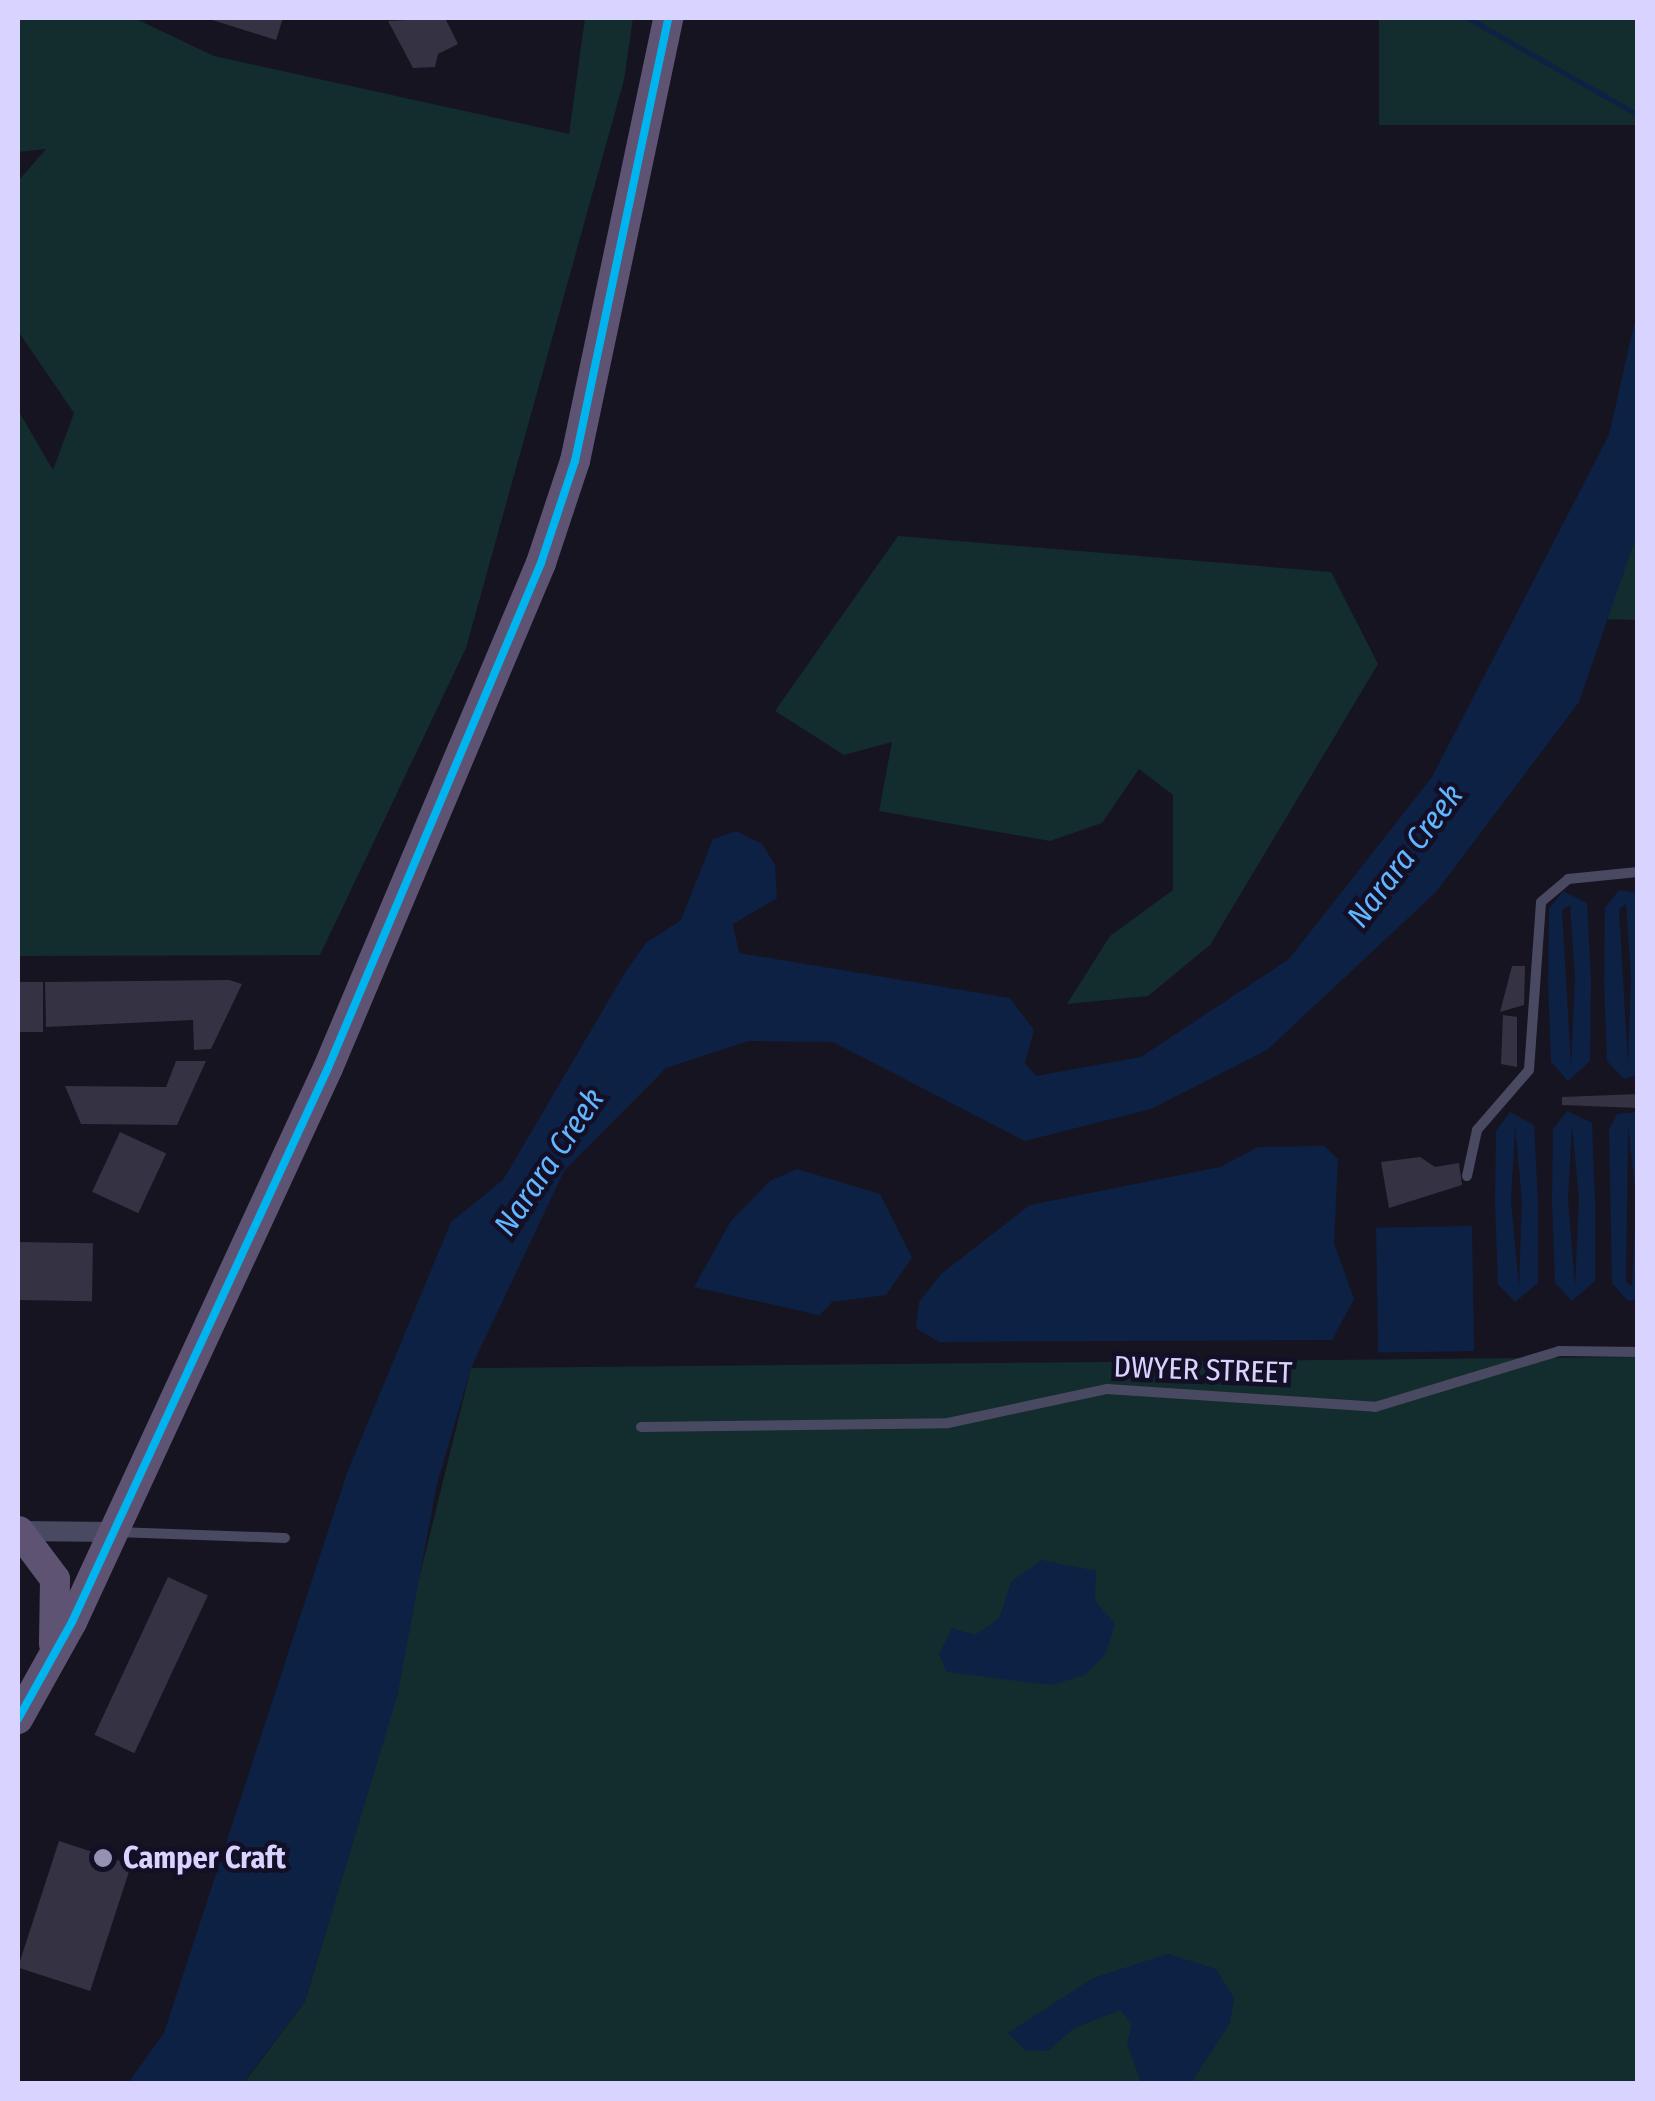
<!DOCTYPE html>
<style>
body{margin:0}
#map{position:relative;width:1655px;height:2101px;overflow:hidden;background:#161421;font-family:"Fira Sans Condensed",sans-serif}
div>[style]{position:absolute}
.green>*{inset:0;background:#132c2d;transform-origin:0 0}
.water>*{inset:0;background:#0d2144;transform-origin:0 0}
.stream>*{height:5px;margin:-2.5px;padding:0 2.5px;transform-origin:2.5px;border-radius:2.5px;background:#0d2144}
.building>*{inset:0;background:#343243;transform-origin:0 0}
.service>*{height:10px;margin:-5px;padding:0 5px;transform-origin:5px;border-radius:5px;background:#4a4962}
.minor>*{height:20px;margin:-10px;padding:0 10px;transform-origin:10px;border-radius:10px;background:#4a4962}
.primary>*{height:30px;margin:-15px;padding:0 15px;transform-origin:15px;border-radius:15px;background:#5e5373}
.bus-1>*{height:8px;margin:-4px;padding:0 4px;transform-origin:4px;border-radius:4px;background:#00b5ef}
.dots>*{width:28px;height:28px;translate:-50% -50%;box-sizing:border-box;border:5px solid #130f26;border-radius:50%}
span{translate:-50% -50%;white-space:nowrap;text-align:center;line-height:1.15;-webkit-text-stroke:9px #130f26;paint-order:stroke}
.street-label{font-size:30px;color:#d9d4ff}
.poi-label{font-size:30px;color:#d9d4ff;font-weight:700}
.left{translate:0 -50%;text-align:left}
.water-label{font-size:32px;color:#62b6ff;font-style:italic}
.frame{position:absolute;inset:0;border:20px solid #d9d4ff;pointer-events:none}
</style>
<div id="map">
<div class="green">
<i style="clip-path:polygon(18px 18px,134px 18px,214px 56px,569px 134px,585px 18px,633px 18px,624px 80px,466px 648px,320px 955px,18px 956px,18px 410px,53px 470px,74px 413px,18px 331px,18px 181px,46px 149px,18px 152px)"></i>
<i style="left:1379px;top:18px;width:258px;height:107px"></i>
<i style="clip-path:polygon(1637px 534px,1637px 620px,1602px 619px,1632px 545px)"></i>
<i style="clip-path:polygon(898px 536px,1331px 572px,1378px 664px,1210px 945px,1148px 996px,1067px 1004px,1110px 936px,1173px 890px,1173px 795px,1139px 769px,1102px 823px,1050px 841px,879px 811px,892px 742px,844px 755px,775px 711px)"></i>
<i style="clip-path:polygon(1637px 1357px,1637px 2083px,243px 2084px,305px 2001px,360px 1817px,471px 1368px)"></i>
</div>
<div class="water">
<i style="clip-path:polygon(1637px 312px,1637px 534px,1579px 702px,1436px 892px,1267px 1050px,1151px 1109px,1025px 1141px,833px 1042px,748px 1041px,666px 1068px,564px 1171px,471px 1368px,437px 1484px,397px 1697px,305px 2001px,243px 2083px,128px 2083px,164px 2033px,347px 1473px,451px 1222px,503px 1180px,626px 971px,646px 943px,681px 920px,713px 839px,736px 831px,762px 844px,775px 865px,777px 898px,733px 924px,739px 953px,1010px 998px,1034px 1030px,1025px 1063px,1036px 1076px,1141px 1057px,1289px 959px,1432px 777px,1609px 435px)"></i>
<i style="clip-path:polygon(evenodd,1619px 890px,1638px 893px,1637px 1075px,1624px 1079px,1607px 1061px,1604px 980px,1605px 908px,1619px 890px,1626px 904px,1631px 977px,1628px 1064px,1619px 909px,1626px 904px)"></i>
<i style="clip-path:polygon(evenodd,1563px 891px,1587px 903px,1591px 981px,1590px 1061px,1568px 1081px,1551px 1062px,1548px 981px,1549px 909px,1563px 891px,1570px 905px,1575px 978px,1571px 1066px,1562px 910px,1570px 905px)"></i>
<i style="clip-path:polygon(evenodd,1567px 1111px,1592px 1123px,1595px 1202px,1595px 1281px,1572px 1301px,1555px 1283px,1552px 1201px,1553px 1129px,1567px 1111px,1572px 1125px,1579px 1199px,1575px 1286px,1568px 1199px,1572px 1125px)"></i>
<i style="clip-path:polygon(evenodd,1510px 1112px,1534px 1125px,1538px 1203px,1538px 1283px,1515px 1302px,1498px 1284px,1495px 1203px,1496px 1131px,1510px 1112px,1515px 1127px,1522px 1200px,1519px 1288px,1511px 1201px,1515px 1127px)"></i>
<i style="clip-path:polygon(evenodd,1637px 1112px,1638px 1299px,1628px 1301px,1612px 1283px,1609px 1129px,1617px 1114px,1637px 1112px,1628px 1125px,1636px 1199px,1632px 1286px,1626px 1282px,1628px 1125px)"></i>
<i style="clip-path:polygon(1324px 1146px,1338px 1159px,1334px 1243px,1354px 1299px,1332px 1340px,939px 1342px,916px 1328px,919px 1302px,941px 1274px,1030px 1205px,1220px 1167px,1258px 1147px)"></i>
<i style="clip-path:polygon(797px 1169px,880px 1194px,912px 1258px,886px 1295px,832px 1302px,819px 1315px,694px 1287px,731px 1221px,770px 1181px)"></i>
<i style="left:1472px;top:1226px;width:125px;height:96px;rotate:89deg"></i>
<i style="clip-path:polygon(1041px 1560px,1096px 1571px,1095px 1601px,1115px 1624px,1106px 1653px,1085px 1675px,1051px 1685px,947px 1672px,939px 1654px,952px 1628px,975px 1635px,999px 1619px,1011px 1582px)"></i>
<i style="clip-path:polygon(1168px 1954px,1216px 1969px,1234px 1998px,1230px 2023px,1191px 2083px,1141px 2083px,1127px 2043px,1132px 2024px,1120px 2010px,1074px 2028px,1048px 2051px,1025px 2050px,1008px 2033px,1093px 1978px)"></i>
</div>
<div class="stream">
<i style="left:1468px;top:18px;width:196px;rotate:29.7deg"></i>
</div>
<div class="building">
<i style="clip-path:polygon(206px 18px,283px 18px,276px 40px)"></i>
<i style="clip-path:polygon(445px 18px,458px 44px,438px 54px,435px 67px,413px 68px,388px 21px)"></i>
<i style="clip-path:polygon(1512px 966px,1525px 966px,1524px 1005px,1500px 1012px)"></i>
<i style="clip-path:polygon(229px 980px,242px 984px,211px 1049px,194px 1050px,193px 1020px,46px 1027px,45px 982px)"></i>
<i style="left:18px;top:982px;width:25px;height:50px"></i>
<i style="clip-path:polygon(1503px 1015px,1517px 1017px,1517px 1067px,1501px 1064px)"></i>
<i style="clip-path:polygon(176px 1061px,206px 1061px,177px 1125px,81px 1124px,65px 1086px,166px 1087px)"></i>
<i style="clip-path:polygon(1638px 1094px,1638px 1108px,1562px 1105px,1562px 1097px)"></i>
<i style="left:120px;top:1132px;width:51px;height:66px;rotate:25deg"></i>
<i style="clip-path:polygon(1420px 1157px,1435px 1167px,1459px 1163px,1462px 1185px,1389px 1208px,1381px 1162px)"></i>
<i style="left:18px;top:1242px;width:75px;height:58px;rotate:1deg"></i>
<i style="left:168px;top:1577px;width:44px;height:174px;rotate:25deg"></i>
<i style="left:59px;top:1841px;width:76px;height:133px;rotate:18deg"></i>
</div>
<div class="service">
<i style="left:1467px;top:1176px;width:47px;rotate:-77.7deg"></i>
<i style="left:1477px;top:1130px;width:79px;rotate:-49.1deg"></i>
<i style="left:1529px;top:1070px;width:168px;rotate:-85.9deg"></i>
<i style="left:1541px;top:902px;width:35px;rotate:-40deg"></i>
<i style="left:1568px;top:879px;width:70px;rotate:-5.7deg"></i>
<i style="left:641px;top:1427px;width:307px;rotate:-0.7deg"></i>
<i style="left:948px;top:1423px;width:163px;rotate:-12.1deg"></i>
<i style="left:1107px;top:1389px;width:269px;rotate:3.8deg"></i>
<i style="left:1375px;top:1407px;width:192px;rotate:-16.9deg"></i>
<i style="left:1559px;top:1351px;width:79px;rotate:0.7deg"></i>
<i style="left:116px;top:1532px;width:169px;rotate:2deg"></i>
</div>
<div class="minor">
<i style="left:18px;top:1531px;width:97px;rotate:0.6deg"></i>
</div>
<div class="primary">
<i style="left:19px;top:1531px;width:60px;rotate:53.1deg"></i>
<i style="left:55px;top:1579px;width:65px;rotate:90.9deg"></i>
<i style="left:18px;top:1719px;width:111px;rotate:-60.9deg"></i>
<i style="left:72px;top:1622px;width:610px;rotate:-65.2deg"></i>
<i style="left:328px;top:1068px;width:548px;rotate:-67.13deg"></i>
<i style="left:541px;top:563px;width:108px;rotate:-71.6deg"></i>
<i style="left:575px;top:461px;width:453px;rotate:-78.1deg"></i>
</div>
<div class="bus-1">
<i style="left:18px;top:1719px;width:111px;rotate:-60.9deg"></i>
<i style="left:72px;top:1622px;width:610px;rotate:-65.2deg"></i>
<i style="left:328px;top:1068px;width:548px;rotate:-67.13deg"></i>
<i style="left:541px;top:563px;width:108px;rotate:-71.6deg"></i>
<i style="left:575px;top:461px;width:453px;rotate:-78.1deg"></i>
</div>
<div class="dots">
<i style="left:103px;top:1858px;background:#9591b1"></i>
</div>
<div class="street-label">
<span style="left:1203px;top:1370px;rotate:2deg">DWYER STREET</span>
</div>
<div class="poi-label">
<span class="left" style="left:123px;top:1858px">Camper Craft</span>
</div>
<div class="water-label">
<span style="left:1405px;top:856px;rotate:-53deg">Narara Creek</span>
<span style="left:549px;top:1162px;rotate:-56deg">Narara Creek</span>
</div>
<div class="frame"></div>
</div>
